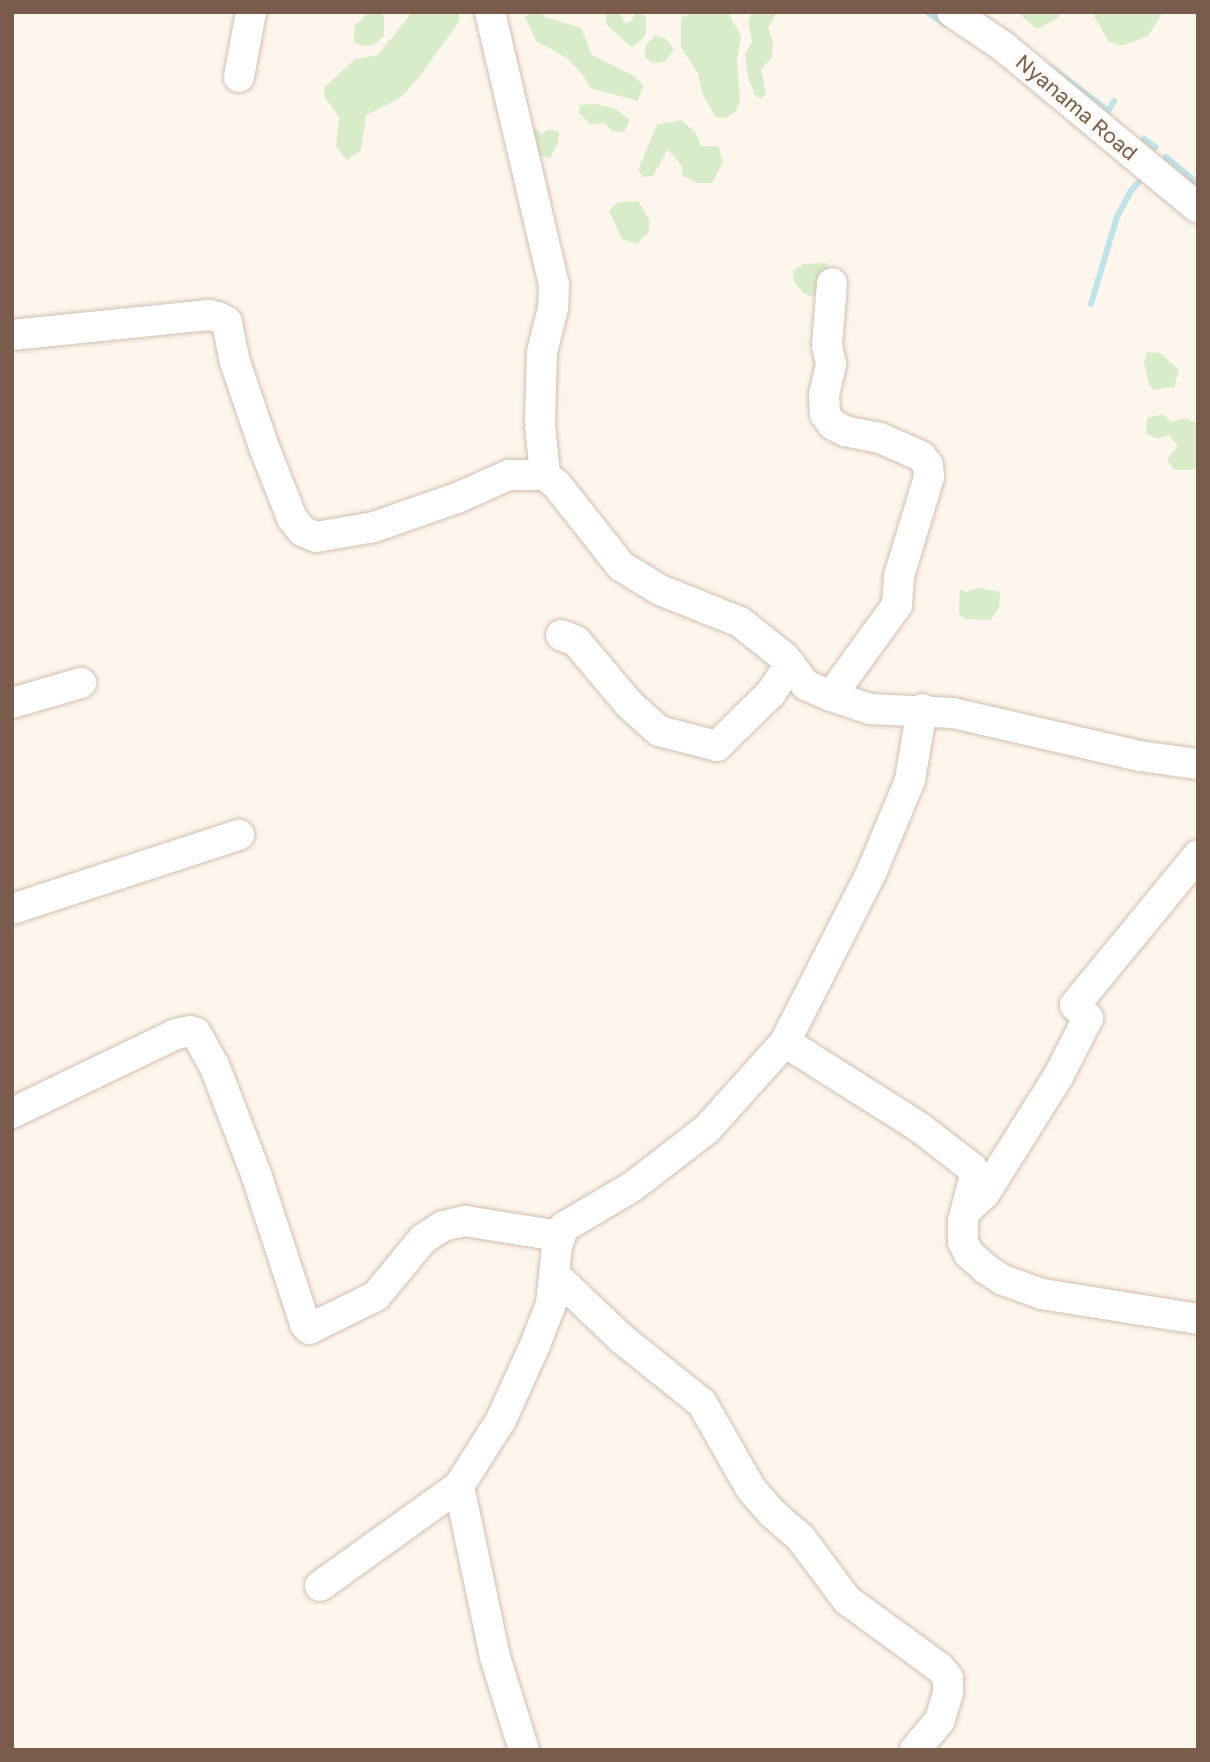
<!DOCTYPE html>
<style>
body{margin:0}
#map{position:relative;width:1210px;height:1762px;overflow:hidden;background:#fdf6ec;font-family:"Golos Text",sans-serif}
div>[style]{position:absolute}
.green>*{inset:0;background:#d8ecc9}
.stream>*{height:6px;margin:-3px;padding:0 3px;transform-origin:3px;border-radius:3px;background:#bfe3e8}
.roads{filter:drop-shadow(0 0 2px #d1beb0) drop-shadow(0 0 2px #d1beb0)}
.minor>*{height:30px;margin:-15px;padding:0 15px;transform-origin:15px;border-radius:15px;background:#fff}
span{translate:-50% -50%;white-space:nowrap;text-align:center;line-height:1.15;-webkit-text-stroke:6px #fffaf3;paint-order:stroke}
.street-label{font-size:21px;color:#7a5c4d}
.frame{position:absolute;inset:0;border:14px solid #7a5c4d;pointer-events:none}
</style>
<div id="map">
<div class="green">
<i style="clip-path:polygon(369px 12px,380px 12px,384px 17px,384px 36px,374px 45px,363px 46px,354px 42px,354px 27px)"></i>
<i style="clip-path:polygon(412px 12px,458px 12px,460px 20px,420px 76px,399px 99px,366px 115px,361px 150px,347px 160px,336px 147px,339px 117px,324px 96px,325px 87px,355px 59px,378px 55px)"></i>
<i style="clip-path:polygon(530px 12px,539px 12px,545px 17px,581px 28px,592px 55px,634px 76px,643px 85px,638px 101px,590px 88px,583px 75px,567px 58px,536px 41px,525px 17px)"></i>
<i style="clip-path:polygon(606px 12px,620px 12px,624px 23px,630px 22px,636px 13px,646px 16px,646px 35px,632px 48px,606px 24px)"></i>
<i style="clip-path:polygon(694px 12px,728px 12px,741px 36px,737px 61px,740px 100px,736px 111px,725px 118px,716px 117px,703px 95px,698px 74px,681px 47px,681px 18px)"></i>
<i style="clip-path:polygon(752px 12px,777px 12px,768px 28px,773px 41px,772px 57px,761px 70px,766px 93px,761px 99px,755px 95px,748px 77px,745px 54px,752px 42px,748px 21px)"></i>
<i style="clip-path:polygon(1022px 12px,1062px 12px,1057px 19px,1037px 29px,1020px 15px)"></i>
<i style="clip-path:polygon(1092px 12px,1163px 12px,1148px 36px,1121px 46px,1108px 41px)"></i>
<i style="clip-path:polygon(655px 36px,665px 38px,674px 49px,665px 62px,652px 63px,644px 56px,646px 45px)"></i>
<i style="clip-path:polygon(595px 104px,614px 108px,630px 120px,624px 132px,612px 131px,604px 123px,590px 124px,579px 113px,580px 105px)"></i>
<i style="clip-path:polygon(681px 120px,696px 133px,701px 146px,718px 146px,723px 162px,712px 183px,696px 183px,682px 175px,682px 166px,668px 149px,653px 176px,643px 177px,638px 170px,657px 125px)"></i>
<i style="clip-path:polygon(535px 128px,541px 134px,549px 129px,559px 132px,558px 143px,550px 158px,538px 155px,531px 133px)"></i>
<i style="clip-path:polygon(638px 201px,650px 221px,648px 233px,637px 244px,622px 239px,609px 211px,618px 202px)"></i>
<i style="clip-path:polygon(827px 263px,830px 276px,824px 293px,810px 296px,803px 293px,794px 282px,793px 271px,804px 264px)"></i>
<i style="clip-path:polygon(1147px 352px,1160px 353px,1179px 370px,1174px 387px,1153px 390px,1149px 384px,1144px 362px)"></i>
<i style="clip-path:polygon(1162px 414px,1172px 422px,1185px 418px,1197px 423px,1198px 467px,1191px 470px,1174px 470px,1167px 459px,1178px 446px,1169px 435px,1157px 439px,1146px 433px,1147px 418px)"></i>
<i style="clip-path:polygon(978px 588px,1000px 592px,999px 608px,991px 620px,965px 619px,959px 614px,960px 589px,967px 592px)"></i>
</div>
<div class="stream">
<i style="left:927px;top:12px;width:23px;rotate:34deg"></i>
<i style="left:1052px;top:68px;width:71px;rotate:37.5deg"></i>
<i style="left:1108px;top:111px;width:12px;rotate:-59deg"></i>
<i style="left:1144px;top:139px;width:14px;rotate:36deg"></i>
<i style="left:1166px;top:157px;width:42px;rotate:40.2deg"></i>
<i style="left:1091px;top:304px;width:91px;rotate:-73.4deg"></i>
<i style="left:1117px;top:217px;width:30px;rotate:-62deg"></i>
<i style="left:1131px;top:191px;width:20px;rotate:-49deg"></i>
</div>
<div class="roads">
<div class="minor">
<i style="left:490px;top:12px;width:280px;rotate:76.8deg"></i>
<i style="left:554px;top:285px;width:23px;rotate:92deg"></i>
<i style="left:553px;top:308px;width:45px;rotate:104deg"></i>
<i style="left:542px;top:352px;width:73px;rotate:91.6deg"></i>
<i style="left:540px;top:425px;width:50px;rotate:84.3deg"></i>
<i style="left:952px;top:12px;width:63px;rotate:33.9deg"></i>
<i style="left:1004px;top:47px;width:252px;rotate:39.7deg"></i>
<i style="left:239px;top:77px;width:66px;rotate:-79.5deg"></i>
<i style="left:12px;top:335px;width:198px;rotate:-5.8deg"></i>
<i style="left:209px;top:315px;width:9px;rotate:13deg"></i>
<i style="left:218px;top:317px;width:10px;rotate:29deg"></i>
<i style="left:227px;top:322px;width:38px;rotate:79deg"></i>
<i style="left:234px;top:359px;width:93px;rotate:71.2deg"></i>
<i style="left:264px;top:447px;width:76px;rotate:68.5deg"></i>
<i style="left:292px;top:518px;width:16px;rotate:52deg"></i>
<i style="left:302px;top:531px;width:15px;rotate:23deg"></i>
<i style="left:316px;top:537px;width:59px;rotate:-9.8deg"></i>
<i style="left:374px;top:527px;width:88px;rotate:-19.3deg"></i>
<i style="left:457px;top:498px;width:57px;rotate:-23.9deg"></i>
<i style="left:509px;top:475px;width:36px"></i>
<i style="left:545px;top:475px;width:16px;rotate:40deg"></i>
<i style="left:557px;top:485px;width:103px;rotate:51.7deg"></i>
<i style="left:621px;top:566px;width:46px;rotate:31.6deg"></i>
<i style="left:660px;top:590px;width:86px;rotate:21.8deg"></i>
<i style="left:740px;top:622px;width:56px;rotate:38.5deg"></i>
<i style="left:784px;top:657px;width:36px;rotate:52deg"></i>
<i style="left:806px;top:685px;width:27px;rotate:24deg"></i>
<i style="left:831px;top:696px;width:41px;rotate:18.4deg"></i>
<i style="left:870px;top:709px;width:83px;rotate:2.8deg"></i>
<i style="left:953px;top:713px;width:191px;rotate:13deg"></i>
<i style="left:1139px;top:756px;width:60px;rotate:7.7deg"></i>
<i style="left:561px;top:635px;width:16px;rotate:22deg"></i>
<i style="left:576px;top:641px;width:82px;rotate:49.9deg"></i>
<i style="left:629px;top:704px;width:40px;rotate:42deg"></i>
<i style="left:659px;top:731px;width:60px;rotate:14.5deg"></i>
<i style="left:717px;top:746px;width:76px;rotate:-44.5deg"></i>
<i style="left:771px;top:693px;width:35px;rotate:-57deg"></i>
<i style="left:831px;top:696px;width:112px;rotate:-54deg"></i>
<i style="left:897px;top:605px;width:29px;rotate:-86deg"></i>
<i style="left:899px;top:576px;width:103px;rotate:-73.1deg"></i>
<i style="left:929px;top:477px;width:12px;rotate:-95deg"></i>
<i style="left:928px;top:465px;width:11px;rotate:-128deg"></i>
<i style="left:921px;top:456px;width:45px;rotate:-156.3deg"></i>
<i style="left:880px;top:438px;width:36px;rotate:-169deg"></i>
<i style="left:845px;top:431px;width:15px;rotate:-152deg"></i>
<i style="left:832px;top:424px;width:12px;rotate:-125deg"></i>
<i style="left:825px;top:414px;width:19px;rotate:-93deg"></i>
<i style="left:824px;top:395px;width:32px;rotate:-77deg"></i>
<i style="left:831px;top:364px;width:19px;rotate:-102deg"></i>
<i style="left:827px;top:345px;width:62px;rotate:-85.4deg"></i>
<i style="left:12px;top:703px;width:72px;rotate:-16.2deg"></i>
<i style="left:12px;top:909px;width:239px;rotate:-18.1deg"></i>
<i style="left:785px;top:1042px;width:192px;rotate:-63deg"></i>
<i style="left:872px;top:871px;width:99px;rotate:-67.3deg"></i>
<i style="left:910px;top:780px;width:72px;rotate:-80.4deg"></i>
<i style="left:12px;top:1113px;width:182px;rotate:-25.7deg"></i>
<i style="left:176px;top:1034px;width:14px;rotate:-12deg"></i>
<i style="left:190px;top:1031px;width:6px;rotate:18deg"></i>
<i style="left:196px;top:1033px;width:37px;rotate:61deg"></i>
<i style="left:214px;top:1065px;width:117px;rotate:68.9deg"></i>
<i style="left:256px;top:1174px;width:158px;rotate:71.9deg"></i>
<i style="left:305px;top:1324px;width:6px;rotate:51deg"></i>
<i style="left:309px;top:1329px;width:75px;rotate:-26.2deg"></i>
<i style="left:376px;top:1296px;width:74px;rotate:-50.5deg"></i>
<i style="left:423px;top:1239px;width:24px;rotate:-33deg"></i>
<i style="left:443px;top:1226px;width:23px;rotate:-13deg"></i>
<i style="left:465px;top:1221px;width:95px;rotate:9.1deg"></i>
<i style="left:970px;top:1207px;width:21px;rotate:-43deg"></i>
<i style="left:985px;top:1193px;width:139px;rotate:-57.9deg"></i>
<i style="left:1059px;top:1075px;width:64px;rotate:-63deg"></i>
<i style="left:1088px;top:1018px;width:18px;rotate:-135deg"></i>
<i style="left:1075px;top:1005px;width:194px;rotate:-50.6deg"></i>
<i style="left:555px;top:1275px;width:93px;rotate:43.7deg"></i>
<i style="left:622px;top:1339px;width:102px;rotate:38.7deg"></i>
<i style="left:702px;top:1403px;width:99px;rotate:60.3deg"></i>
<i style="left:751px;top:1489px;width:32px;rotate:49deg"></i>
<i style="left:772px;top:1513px;width:37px;rotate:41deg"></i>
<i style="left:800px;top:1537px;width:79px;rotate:53.3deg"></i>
<i style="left:847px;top:1600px;width:115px;rotate:36.2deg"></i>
<i style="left:940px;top:1668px;width:13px;rotate:51deg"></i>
<i style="left:948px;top:1678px;width:15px;rotate:90deg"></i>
<i style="left:948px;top:1693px;width:28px;rotate:107deg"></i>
<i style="left:940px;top:1720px;width:39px;rotate:130deg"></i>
<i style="left:459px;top:1486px;width:78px;rotate:-57.5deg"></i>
<i style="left:501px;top:1420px;width:82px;rotate:-65.6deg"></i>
<i style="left:535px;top:1345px;width:44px;rotate:-68.7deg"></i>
<i style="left:551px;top:1304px;width:58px;rotate:-84.1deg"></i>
<i style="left:557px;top:1246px;width:20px;rotate:-70deg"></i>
<i style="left:564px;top:1227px;width:79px;rotate:-30.5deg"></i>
<i style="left:632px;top:1187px;width:95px;rotate:-37.7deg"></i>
<i style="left:707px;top:1129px;width:117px;rotate:-48.1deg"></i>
<i style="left:785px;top:1042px;width:159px;rotate:32.4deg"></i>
<i style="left:919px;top:1127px;width:67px;rotate:37.7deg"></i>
<i style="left:972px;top:1168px;width:8px;rotate:67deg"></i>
<i style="left:975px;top:1175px;width:48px;rotate:104.6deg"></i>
<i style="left:963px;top:1221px;width:21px;rotate:90deg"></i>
<i style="left:963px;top:1242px;width:13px;rotate:63deg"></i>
<i style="left:969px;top:1254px;width:23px;rotate:41deg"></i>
<i style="left:986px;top:1269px;width:20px;rotate:33deg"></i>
<i style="left:1003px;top:1280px;width:41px;rotate:19.7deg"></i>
<i style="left:1042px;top:1294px;width:158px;rotate:9.1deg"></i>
<i style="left:320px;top:1586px;width:171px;rotate:-35.7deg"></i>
<i style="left:459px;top:1486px;width:175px;rotate:78.1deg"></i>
<i style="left:495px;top:1657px;width:97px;rotate:72.7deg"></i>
</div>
</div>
<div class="street-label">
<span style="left:1077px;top:107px;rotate:40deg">Nyanama Road</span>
</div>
<div class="frame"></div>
</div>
